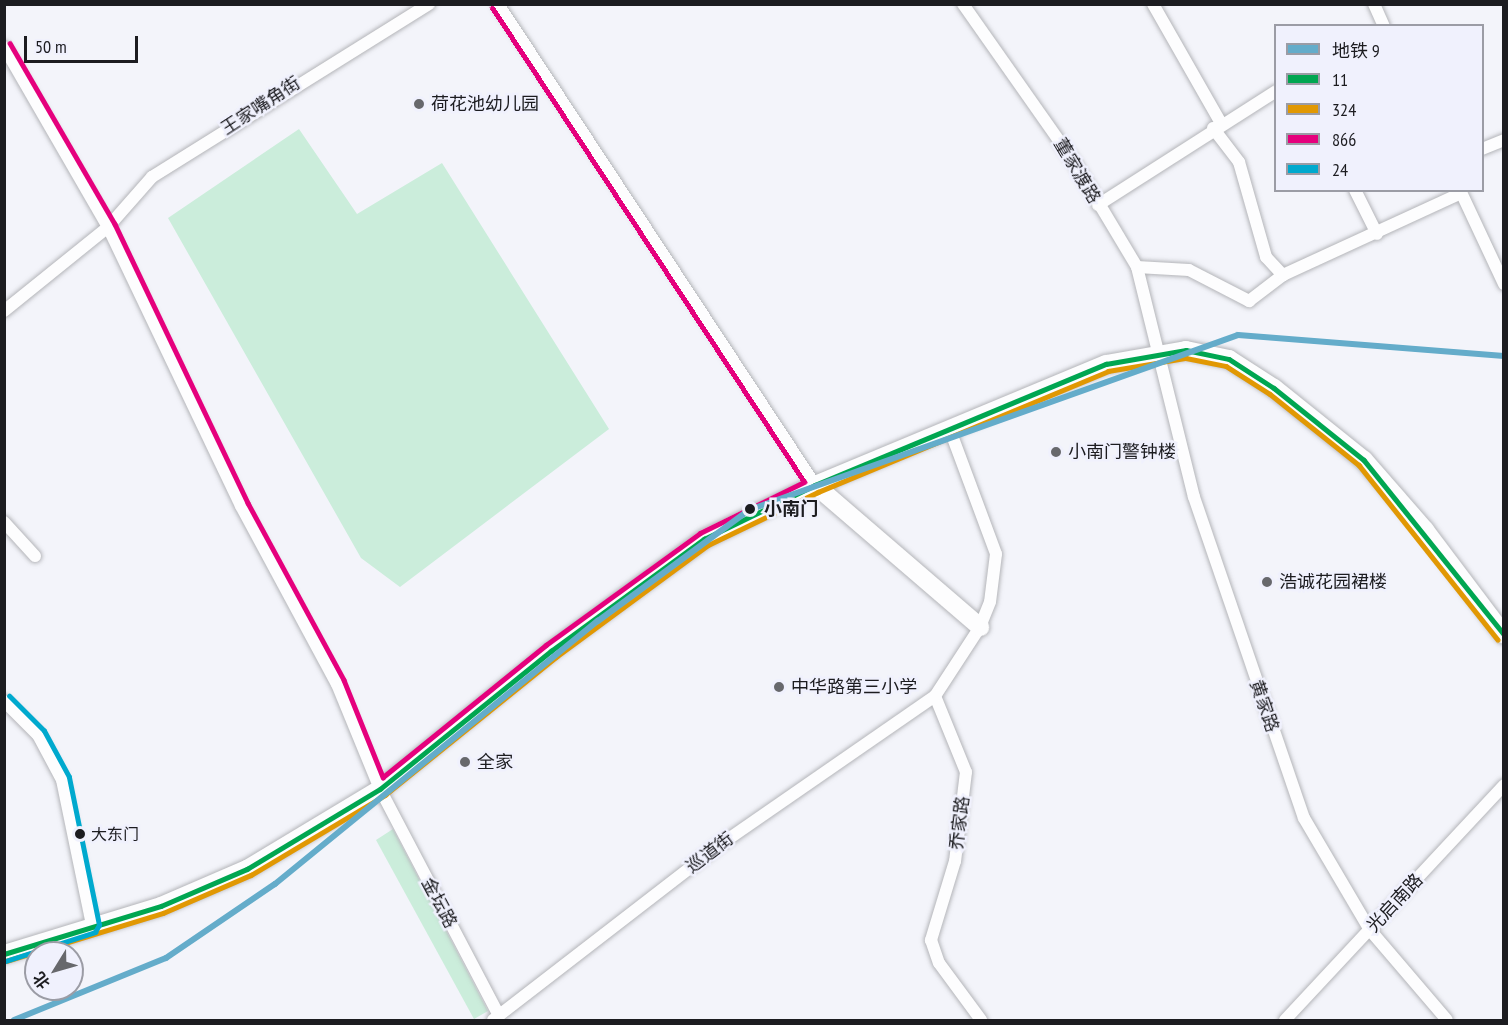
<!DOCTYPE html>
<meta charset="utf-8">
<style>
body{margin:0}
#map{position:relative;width:1508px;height:1025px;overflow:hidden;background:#f3f4fa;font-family:"PT Sans Narrow","Noto Sans SC",sans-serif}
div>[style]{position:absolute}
.green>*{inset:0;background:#cbeddb}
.roads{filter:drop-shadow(0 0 2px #b4b5b9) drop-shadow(0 0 2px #b4b5b9)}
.street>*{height:12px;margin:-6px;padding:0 6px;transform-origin:6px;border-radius:6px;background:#fdfdfe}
.secondary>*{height:18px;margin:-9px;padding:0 9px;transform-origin:9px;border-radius:9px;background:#fdfdfe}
.bus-1>*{height:4.5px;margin:-2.25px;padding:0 2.25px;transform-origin:2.25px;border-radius:2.25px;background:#00a651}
.bus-2>*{height:4.5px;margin:-2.25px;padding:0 2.25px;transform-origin:2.25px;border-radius:2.25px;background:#e19803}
.bus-3>*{height:4.5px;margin:-2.25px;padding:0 2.25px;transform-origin:2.25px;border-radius:2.25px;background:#e5007d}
.bus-4>*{height:4.5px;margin:-2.25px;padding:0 2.25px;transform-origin:2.25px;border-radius:2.25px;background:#00a9ce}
.metro-1>*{height:6px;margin:-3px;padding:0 3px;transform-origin:3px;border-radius:3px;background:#64acca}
.dots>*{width:16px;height:16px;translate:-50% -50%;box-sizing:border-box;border:3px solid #f0f1fd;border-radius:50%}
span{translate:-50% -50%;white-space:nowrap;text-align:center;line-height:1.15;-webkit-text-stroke:5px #f0f1fd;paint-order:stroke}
.bus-label{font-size:16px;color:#1c1c20}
.left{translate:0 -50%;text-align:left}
.poi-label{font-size:18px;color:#1c1c20}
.street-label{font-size:18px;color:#1c1c20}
.stop-label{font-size:18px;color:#1c1c20;font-weight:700}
.frame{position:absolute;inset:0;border:6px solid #1c1c20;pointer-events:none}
.legend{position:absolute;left:1274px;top:24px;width:210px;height:168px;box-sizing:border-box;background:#f0f1fd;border:2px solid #9b9ca5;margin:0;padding:8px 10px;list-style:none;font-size:18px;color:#1c1c20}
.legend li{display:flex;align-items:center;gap:12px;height:30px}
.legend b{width:30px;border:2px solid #9b9ca5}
.north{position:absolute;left:24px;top:941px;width:60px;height:60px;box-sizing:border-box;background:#f0f1fd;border:2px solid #9b9ca5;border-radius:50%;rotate:233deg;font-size:16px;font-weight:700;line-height:24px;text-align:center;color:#1c1c20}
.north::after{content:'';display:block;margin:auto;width:21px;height:27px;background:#67686c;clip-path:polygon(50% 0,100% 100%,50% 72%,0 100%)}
.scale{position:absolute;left:24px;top:36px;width:114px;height:27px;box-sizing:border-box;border:3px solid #1c1c20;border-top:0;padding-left:8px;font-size:18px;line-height:21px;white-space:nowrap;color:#1c1c20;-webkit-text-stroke:4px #f0f1fd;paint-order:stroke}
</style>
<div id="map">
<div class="green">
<i style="clip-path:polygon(299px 129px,357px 214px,442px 163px,609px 429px,400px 587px,361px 558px,168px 218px)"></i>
<i style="clip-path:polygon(393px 829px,488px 1011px,474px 1019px,376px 840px)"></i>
</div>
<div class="roads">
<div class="street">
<i style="left:498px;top:4px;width:576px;rotate:56.61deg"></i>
<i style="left:963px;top:4px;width:197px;rotate:54.9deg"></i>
<i style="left:1076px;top:165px;width:119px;rotate:59.1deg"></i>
<i style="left:1137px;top:267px;width:237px;rotate:76.1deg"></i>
<i style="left:1194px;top:497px;width:339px;rotate:71.1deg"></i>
<i style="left:1304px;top:818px;width:130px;rotate:59.5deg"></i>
<i style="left:1370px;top:930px;width:118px;rotate:49.5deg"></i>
<i style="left:1153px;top:4px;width:137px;rotate:60.3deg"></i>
<i style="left:1374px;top:4px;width:24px;rotate:66deg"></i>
<i style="left:4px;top:47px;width:208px;rotate:60deg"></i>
<i style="left:108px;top:227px;width:309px;rotate:64.5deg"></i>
<i style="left:241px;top:506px;width:202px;rotate:61.7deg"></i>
<i style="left:337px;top:684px;width:113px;rotate:67.7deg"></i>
<i style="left:380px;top:789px;width:256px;rotate:62.3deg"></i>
<i style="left:1213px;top:128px;width:43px;rotate:52.6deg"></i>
<i style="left:1239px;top:162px;width:99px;rotate:74.1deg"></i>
<i style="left:1266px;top:257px;width:25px;rotate:47deg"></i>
<i style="left:1482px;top:149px;width:24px;rotate:-22deg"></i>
<i style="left:1355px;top:190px;width:49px;rotate:63.4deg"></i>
<i style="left:1460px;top:190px;width:104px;rotate:64.9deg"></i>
<i style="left:1098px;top:205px;width:211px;rotate:-32.6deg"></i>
<i style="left:1137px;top:267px;width:52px;rotate:3.3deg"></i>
<i style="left:1189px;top:270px;width:68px;rotate:27.3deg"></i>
<i style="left:1249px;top:301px;width:43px;rotate:-37.4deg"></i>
<i style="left:1283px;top:275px;width:196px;rotate:-24.7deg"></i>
<i style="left:4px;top:311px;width:134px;rotate:-38.9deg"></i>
<i style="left:108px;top:227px;width:67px;rotate:-48.7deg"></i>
<i style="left:152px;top:177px;width:327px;rotate:-32deg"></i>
<i style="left:950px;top:430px;width:132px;rotate:69.6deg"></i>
<i style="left:996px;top:554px;width:48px;rotate:97.1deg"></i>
<i style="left:990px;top:602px;width:27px;rotate:112deg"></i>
<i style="left:980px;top:627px;width:82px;rotate:123.1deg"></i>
<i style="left:935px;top:696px;width:82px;rotate:67.8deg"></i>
<i style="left:966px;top:772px;width:90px;rotate:97deg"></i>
<i style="left:955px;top:861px;width:83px;rotate:106.9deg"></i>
<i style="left:931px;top:940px;width:24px;rotate:71deg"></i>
<i style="left:939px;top:963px;width:71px;rotate:53.6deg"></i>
<i style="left:4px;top:522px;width:46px;rotate:47.6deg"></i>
<i style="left:4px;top:701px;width:48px;rotate:45deg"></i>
<i style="left:38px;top:735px;width:51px;rotate:61.9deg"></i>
<i style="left:62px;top:780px;width:148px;rotate:78.3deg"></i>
<i style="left:493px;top:1020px;width:279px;rotate:-37.7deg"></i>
<i style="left:714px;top:849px;width:269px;rotate:-34.7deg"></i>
<i style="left:1285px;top:1020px;width:321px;rotate:-47deg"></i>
</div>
<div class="secondary">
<i style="left:815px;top:485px;width:218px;rotate:40.7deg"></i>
<i style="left:4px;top:954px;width:164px;rotate:-17deg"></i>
<i style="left:161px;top:906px;width:94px;rotate:-23.3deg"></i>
<i style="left:247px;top:869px;width:155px;rotate:-31deg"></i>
<i style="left:380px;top:789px;width:220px;rotate:-38.9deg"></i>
<i style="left:551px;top:651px;width:190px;rotate:-36.2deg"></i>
<i style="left:704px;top:539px;width:123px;rotate:-25.9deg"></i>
<i style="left:815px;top:485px;width:315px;rotate:-22.6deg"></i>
<i style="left:1106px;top:364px;width:81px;rotate:-9.9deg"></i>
<i style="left:1186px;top:350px;width:44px;rotate:11.8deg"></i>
<i style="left:1229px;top:359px;width:54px;rotate:32.8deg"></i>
<i style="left:1274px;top:388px;width:115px;rotate:38.7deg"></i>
<i style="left:1364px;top:460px;width:93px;rotate:48.9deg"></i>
<i style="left:1425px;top:530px;width:131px;rotate:53deg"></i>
</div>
</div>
<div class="bus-1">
<i style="left:4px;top:954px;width:164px;rotate:-17deg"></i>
<i style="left:161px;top:906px;width:94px;rotate:-23.3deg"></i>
<i style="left:247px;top:869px;width:155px;rotate:-31deg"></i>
<i style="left:380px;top:789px;width:220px;rotate:-38.9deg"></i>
<i style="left:551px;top:651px;width:190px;rotate:-36.2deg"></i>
<i style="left:704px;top:539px;width:123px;rotate:-25.9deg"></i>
<i style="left:815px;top:485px;width:315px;rotate:-22.6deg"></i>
<i style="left:1106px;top:364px;width:81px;rotate:-9.9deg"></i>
<i style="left:1186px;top:350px;width:44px;rotate:11.8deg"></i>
<i style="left:1229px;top:359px;width:54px;rotate:32.8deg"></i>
<i style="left:1274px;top:388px;width:115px;rotate:38.7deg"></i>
<i style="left:1364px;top:460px;width:223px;rotate:51.2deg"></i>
</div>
<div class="bus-2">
<i style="left:6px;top:961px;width:164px;rotate:-17deg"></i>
<i style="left:163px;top:913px;width:96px;rotate:-23.4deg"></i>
<i style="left:251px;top:875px;width:156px;rotate:-30.8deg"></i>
<i style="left:385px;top:795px;width:220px;rotate:-38.9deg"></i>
<i style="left:556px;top:657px;width:189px;rotate:-36.4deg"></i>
<i style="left:708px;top:545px;width:122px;rotate:-25.7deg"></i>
<i style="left:818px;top:492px;width:314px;rotate:-22.6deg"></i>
<i style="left:1108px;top:371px;width:79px;rotate:-9.5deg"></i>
<i style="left:1186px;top:358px;width:41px;rotate:11.3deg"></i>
<i style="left:1226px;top:366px;width:52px;rotate:32.5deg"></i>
<i style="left:1270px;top:394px;width:114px;rotate:38.6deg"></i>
<i style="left:1359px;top:465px;width:223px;rotate:51.5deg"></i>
</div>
<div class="bus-3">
<i style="left:10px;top:43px;width:209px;rotate:59.9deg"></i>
<i style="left:115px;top:224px;width:309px;rotate:64.5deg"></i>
<i style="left:248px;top:503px;width:201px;rotate:61.5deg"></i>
<i style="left:344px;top:680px;width:105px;rotate:68.1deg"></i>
<i style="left:383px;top:777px;width:210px;rotate:-39deg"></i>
<i style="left:546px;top:645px;width:190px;rotate:-36deg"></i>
<i style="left:700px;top:533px;width:116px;rotate:-26.1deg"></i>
<i style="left:804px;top:482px;width:567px;rotate:-123.35deg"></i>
</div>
<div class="bus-4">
<i style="left:6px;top:961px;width:94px;rotate:-18deg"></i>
<i style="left:95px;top:932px;width:8px;rotate:-60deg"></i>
<i style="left:99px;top:925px;width:151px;rotate:-101.5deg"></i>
<i style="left:69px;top:777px;width:52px;rotate:-118.5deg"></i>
<i style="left:44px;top:731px;width:49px;rotate:-135deg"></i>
</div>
<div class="metro-1">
<i style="left:14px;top:1020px;width:164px;rotate:-22.2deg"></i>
<i style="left:166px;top:958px;width:132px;rotate:-34.2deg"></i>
<i style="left:275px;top:884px;width:417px;rotate:-39.2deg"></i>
<i style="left:598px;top:621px;width:187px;rotate:-36.3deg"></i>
<i style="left:749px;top:510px;width:519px;rotate:-19.69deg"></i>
<i style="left:1238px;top:335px;width:267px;rotate:4.5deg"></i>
</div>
<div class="dots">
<i style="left:419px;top:104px;background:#67686c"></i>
<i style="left:1056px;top:452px;background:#67686c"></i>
<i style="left:750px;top:509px;background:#1c1c20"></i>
<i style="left:1267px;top:582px;background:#67686c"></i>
<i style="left:779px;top:687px;background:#67686c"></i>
<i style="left:465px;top:762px;background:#67686c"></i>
<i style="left:80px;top:834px;background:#1c1c20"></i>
</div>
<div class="bus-label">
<span class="left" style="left:91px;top:834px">大东门</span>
</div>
<div class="poi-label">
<span class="left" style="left:431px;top:104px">荷花池幼儿园</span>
<span class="left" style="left:1068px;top:452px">小南门警钟楼</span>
<span class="left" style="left:1279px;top:582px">浩诚花园裙楼</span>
<span class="left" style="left:791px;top:687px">中华路第三小学</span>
<span class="left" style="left:477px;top:762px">全家</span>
</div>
<div class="street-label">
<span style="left:261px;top:106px;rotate:-33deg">王家嘴角街</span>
<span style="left:1077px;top:171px;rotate:59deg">董家渡路</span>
<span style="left:1264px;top:706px;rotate:71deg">黄家路</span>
<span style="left:960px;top:823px;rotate:-83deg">乔家路</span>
<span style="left:710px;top:853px;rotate:-37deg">巡道街</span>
<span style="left:439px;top:903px;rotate:62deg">金坛路</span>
<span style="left:1395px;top:903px;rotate:-47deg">光启南路</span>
</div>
<div class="stop-label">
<span class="left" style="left:764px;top:509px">小南门</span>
</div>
<div class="frame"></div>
<ul class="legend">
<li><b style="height:8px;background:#64acca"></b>地铁 9</li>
<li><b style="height:8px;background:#00a651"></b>11</li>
<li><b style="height:8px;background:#e19803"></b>324</li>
<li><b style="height:8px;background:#e5007d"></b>866</li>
<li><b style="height:8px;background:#00a9ce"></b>24</li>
</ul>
<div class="north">北</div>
<div class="scale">50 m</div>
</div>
